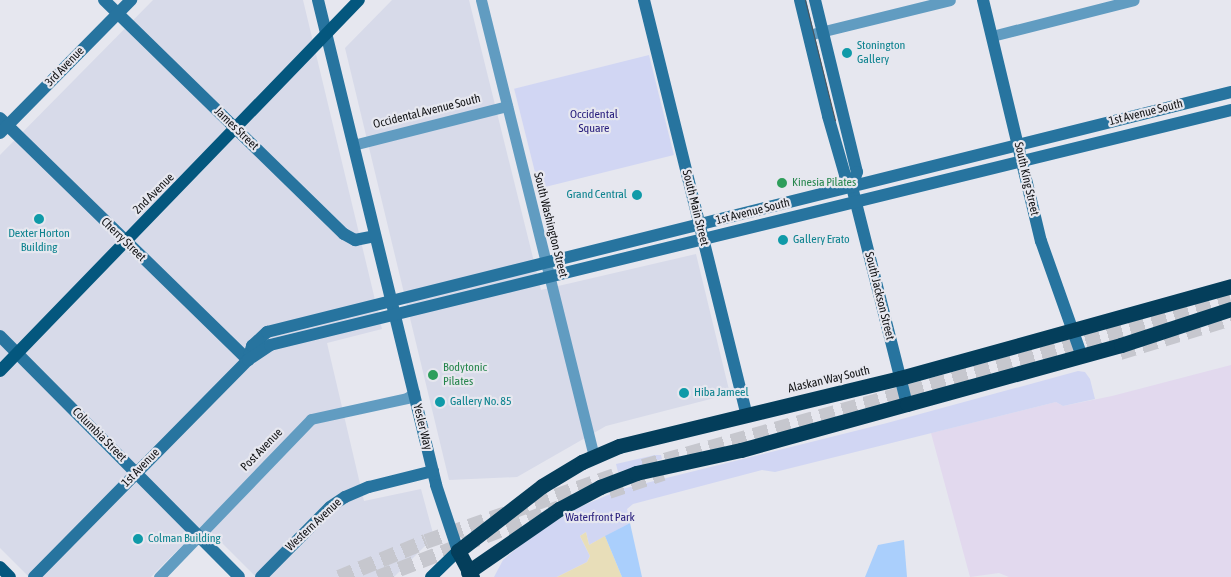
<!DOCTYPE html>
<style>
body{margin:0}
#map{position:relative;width:1231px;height:577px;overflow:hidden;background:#e6e7ef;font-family:"Asap Condensed",sans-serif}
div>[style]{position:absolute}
.built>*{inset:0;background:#d7dae9}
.industrial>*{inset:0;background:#e2d9ee}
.green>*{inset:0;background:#d1d6f3;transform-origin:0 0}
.sand>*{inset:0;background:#e8deb9}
.water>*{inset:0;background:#aacffc}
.highway-tunnel>*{height:15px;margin-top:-7.5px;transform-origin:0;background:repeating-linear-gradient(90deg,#c6c7ce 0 15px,transparent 0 23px)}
.street>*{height:11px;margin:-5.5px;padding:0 5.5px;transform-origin:5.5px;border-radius:5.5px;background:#619cc1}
.secondary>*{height:12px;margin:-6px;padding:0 6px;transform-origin:6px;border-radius:6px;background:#27749f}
.primary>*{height:12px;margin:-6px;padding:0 6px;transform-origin:6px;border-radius:6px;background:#04577e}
.highway>*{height:15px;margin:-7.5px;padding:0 7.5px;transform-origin:7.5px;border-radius:7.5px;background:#043e5b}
.tram>*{height:1px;margin:-0.5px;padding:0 0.5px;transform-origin:0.5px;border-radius:0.5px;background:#505155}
.dots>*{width:14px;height:14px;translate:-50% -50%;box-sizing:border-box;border:2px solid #e6e7ef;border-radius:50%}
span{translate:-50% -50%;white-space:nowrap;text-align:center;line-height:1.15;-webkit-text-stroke:4.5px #e6e7ef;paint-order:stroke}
.culture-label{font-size:12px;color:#0d838f}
.left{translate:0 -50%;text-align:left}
.right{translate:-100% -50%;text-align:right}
.street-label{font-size:12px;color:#121315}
.park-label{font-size:12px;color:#251b7b}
.leisure-label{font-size:12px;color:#27864d}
</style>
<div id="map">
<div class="built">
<i style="clip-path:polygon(153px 0,303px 0,382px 329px,327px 343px,364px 501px,421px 489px,434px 537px,394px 577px,256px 577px,203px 524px,151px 577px,29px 577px,0 548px,0 155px)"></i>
<i style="clip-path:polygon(392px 0,469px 0,541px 290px,696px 254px,730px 394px,606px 426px,517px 477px,449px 480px,345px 48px)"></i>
</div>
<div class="industrial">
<i style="clip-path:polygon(1231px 365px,1231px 577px,1009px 577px,999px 573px,970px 577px,931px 433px,1056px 402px,1063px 406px,1112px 396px)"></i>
</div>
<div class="green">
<i style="left:649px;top:55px;width:103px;height:139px;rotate:76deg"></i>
<i style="clip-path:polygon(1078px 371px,1085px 372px,1090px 379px,1095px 399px,1063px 406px,1056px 402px,775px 472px,762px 470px,633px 504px,627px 509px,630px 523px,589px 545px,586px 532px,580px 536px,590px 556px,587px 562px,557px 577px,494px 577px,503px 560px,529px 538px,575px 509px,622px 489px,887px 423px)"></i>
<i style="clip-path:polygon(655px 455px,661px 455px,662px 459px,618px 472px,616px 464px)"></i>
</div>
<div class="sand">
<i style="clip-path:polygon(586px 532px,589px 545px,605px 536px,622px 577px,557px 577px,587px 562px,590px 556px,580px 536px)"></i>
</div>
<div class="water">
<i style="clip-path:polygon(630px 523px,642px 577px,622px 577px,605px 536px)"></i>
<i style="clip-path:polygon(904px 540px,907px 577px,865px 577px,878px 545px)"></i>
</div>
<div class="highway-tunnel">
<i style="left:1120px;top:352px;width:116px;rotate:-17deg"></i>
<i style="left:643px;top:466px;width:611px;rotate:-15.67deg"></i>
<i style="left:609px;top:491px;width:57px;rotate:-18.4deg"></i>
<i style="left:339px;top:577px;width:94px;rotate:-22.5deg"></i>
<i style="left:426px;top:541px;width:199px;rotate:-19.3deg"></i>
<i style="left:378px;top:577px;width:194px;rotate:-21.1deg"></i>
</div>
<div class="street">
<i style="left:481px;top:0;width:471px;rotate:76.1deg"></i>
<i style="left:808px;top:35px;width:146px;rotate:-13.8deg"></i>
<i style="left:992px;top:36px;width:146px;rotate:-14.2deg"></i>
<i style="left:353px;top:145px;width:159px;rotate:-14.2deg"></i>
<i style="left:159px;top:577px;width:219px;rotate:-46.1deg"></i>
<i style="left:311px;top:419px;width:98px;rotate:-12.3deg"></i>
<i style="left:407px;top:398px;width:9px;rotate:-36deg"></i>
</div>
<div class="secondary">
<i style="left:104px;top:0;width:335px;rotate:44.3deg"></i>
<i style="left:344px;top:234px;width:13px;rotate:29deg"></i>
<i style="left:355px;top:240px;width:20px;rotate:-11deg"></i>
<i style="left:318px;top:0;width:499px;rotate:76.3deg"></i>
<i style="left:436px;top:485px;width:70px;rotate:71.6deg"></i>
<i style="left:644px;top:0;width:428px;rotate:76.1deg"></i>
<i style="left:800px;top:0;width:119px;rotate:76.4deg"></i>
<i style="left:828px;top:116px;width:61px;rotate:73.9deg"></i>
<i style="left:845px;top:175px;width:14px;rotate:60deg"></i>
<i style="left:852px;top:187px;width:224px;rotate:75.8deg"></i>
<i style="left:815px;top:0;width:177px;rotate:76.3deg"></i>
<i style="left:857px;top:172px;width:16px;rotate:108deg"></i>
<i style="left:983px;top:0;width:248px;rotate:76.5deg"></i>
<i style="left:1041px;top:241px;width:120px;rotate:70.5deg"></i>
<i style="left:0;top:118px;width:347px;rotate:44.3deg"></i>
<i style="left:0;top:133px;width:187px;rotate:-45.4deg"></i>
<i style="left:0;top:336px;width:339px;rotate:45.2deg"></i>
<i style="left:248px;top:360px;width:15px;rotate:-74deg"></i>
<i style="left:252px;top:346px;width:21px;rotate:-43deg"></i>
<i style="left:267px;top:332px;width:993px;rotate:-13.98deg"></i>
<i style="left:34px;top:577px;width:305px;rotate:-45.4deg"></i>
<i style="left:248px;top:360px;width:27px;rotate:-34deg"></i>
<i style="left:270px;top:345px;width:989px;rotate:-13.74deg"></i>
<i style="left:261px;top:577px;width:98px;rotate:-45.4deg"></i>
<i style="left:330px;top:507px;width:18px;rotate:-34deg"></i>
<i style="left:345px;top:497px;width:26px;rotate:-23deg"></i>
<i style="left:369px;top:487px;width:66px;rotate:-14deg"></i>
</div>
<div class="primary">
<i style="left:0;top:371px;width:516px;rotate:-45.94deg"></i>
<i style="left:0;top:567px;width:14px;rotate:45deg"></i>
<i style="left:431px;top:577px;width:37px;rotate:-44deg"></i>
</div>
<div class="highway">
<i style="left:468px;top:572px;width:111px;rotate:-34.7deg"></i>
<i style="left:559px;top:509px;width:47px;rotate:-28.2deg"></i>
<i style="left:600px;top:487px;width:39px;rotate:-21deg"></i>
<i style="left:636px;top:473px;width:107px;rotate:-12.4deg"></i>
<i style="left:741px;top:450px;width:172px;rotate:-15.5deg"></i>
<i style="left:907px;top:404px;width:222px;rotate:-15.4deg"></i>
<i style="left:1121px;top:345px;width:116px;rotate:-18.1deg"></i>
<i style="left:472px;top:577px;width:30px;rotate:-118deg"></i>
<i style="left:458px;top:551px;width:106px;rotate:-37.7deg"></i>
<i style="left:542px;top:486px;width:47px;rotate:-31deg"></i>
<i style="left:582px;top:462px;width:40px;rotate:-23.4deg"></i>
<i style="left:619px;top:446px;width:289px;rotate:-13.6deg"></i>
<i style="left:900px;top:378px;width:344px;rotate:-15.5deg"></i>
</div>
<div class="tram">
<i style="left:805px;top:0;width:124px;rotate:76deg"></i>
</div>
<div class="dots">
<i style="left:847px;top:53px;background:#0f9aa8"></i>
<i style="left:782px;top:183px;background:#2e9e5b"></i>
<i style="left:637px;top:195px;background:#0f9aa8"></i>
<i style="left:39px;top:219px;background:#0f9aa8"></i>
<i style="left:783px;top:240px;background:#0f9aa8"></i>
<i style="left:433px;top:375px;background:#2e9e5b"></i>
<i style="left:684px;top:393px;background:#0f9aa8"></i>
<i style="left:440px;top:402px;background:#0f9aa8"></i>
<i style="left:138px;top:539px;background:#0f9aa8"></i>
</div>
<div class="culture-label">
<span class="left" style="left:857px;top:53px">Stonington<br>Gallery</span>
<span class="right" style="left:627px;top:195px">Grand Central</span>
<span style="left:39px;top:241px">Dexter Horton<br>Building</span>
<span class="left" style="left:793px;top:240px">Gallery Erato</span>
<span class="left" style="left:694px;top:393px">Hiba Jameel</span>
<span class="left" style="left:450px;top:402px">Gallery No. 85</span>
<span class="left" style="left:148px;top:539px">Colman Building</span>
</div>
<div class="street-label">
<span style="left:65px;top:67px;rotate:-46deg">3rd Avenue</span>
<span style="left:427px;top:112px;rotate:-14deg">Occidental Avenue South</span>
<span style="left:1146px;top:113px;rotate:-14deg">1st Avenue South</span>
<span style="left:236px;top:129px;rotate:44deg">James Street</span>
<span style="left:1026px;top:179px;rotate:77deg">South King Street</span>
<span style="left:154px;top:194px;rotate:-45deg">2nd Avenue</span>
<span style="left:695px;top:208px;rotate:76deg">South Main Street</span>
<span style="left:753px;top:212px;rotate:-14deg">1st Avenue South</span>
<span style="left:550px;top:225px;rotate:76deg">South Washington Street</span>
<span style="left:123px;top:240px;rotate:44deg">Cherry Street</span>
<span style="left:879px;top:296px;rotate:76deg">South Jackson Street</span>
<span style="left:829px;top:380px;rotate:-13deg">Alaskan Way South</span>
<span style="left:422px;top:427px;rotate:76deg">Yesler Way</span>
<span style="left:99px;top:435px;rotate:45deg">Columbia Street</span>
<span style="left:262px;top:450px;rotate:-46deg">Post Avenue</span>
<span style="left:141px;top:468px;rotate:-46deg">1st Avenue</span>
<span style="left:314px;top:525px;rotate:-43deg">Western Avenue</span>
</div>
<div class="park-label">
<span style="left:594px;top:122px">Occidental<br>Square</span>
<span style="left:600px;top:518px">Waterfront Park</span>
</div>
<div class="leisure-label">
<span class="left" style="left:792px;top:183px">Kinesia Pilates</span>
<span class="left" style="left:443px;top:375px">Bodytonic<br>Pilates</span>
</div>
</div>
